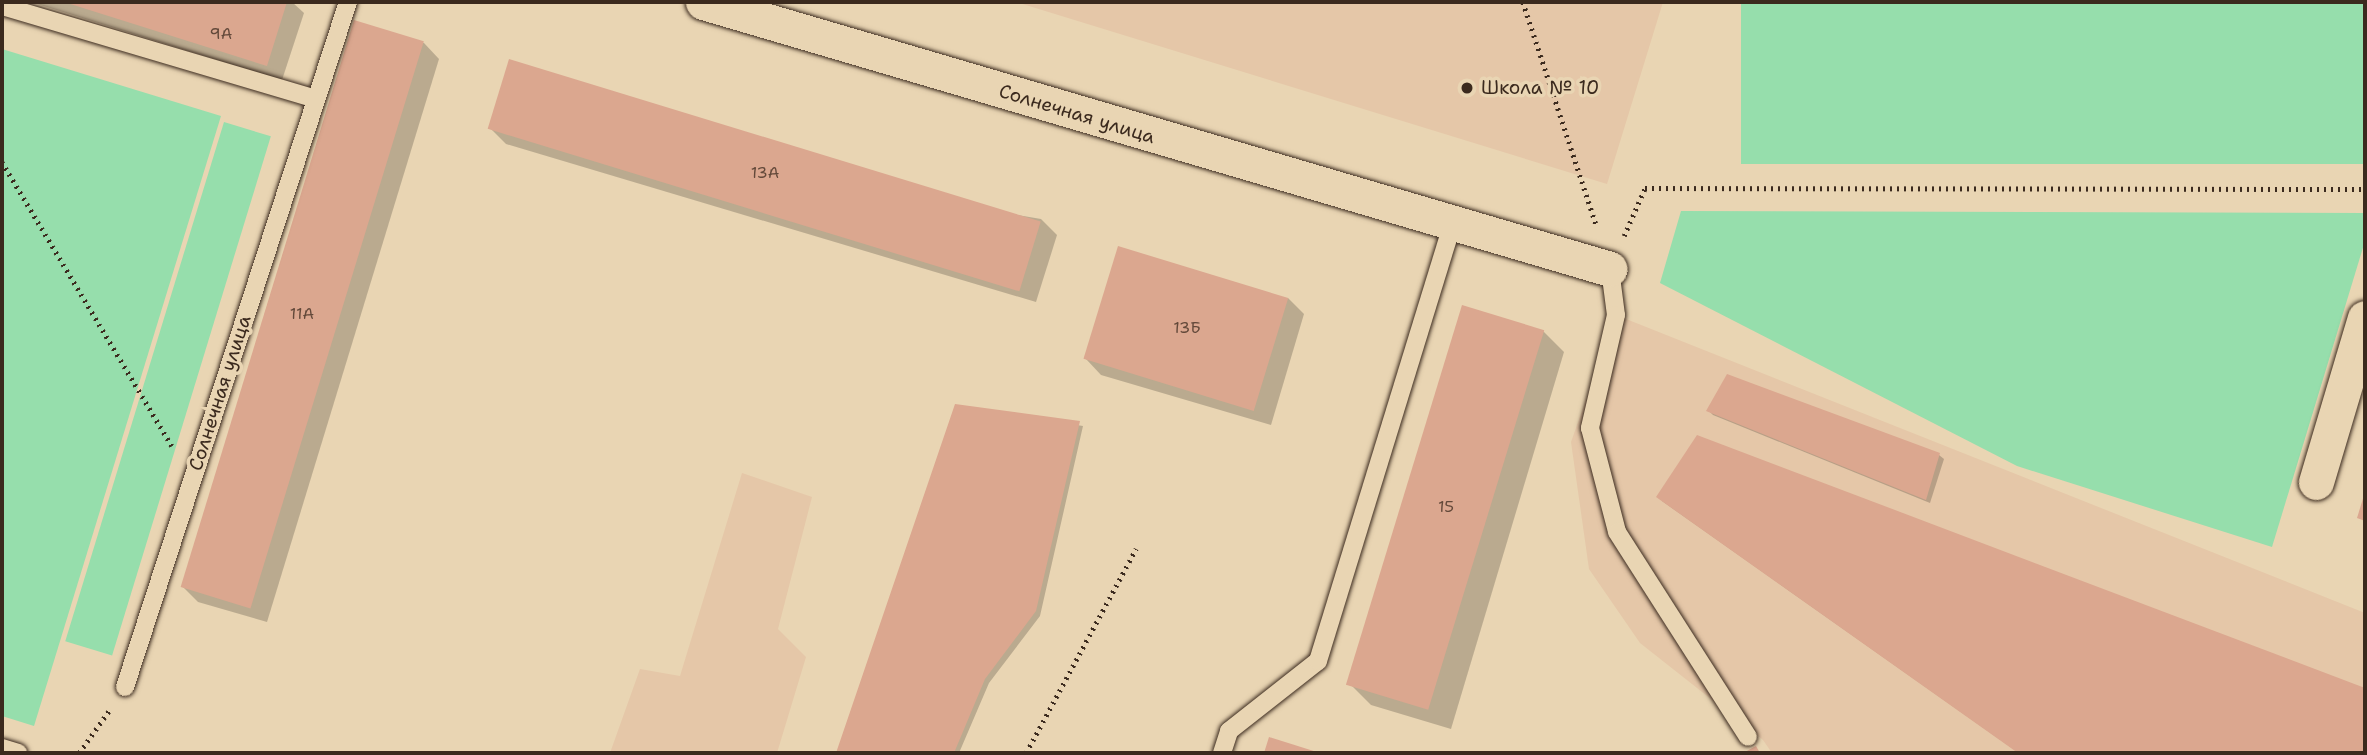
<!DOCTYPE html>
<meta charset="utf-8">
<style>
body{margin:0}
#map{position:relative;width:2367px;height:755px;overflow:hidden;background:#e9d5b3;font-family:"Shantell Sans",sans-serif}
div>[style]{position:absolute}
.built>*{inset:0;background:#e5c7a8}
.green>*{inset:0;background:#96deac;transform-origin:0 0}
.shadow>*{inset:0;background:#0003}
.building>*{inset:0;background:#dba78f;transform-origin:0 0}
.path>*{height:4.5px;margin-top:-2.25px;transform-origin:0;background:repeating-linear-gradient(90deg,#3b2a1e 0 2px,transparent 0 7px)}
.roads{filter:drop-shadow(0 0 2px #3b2a1e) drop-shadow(0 0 2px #3b2a1e)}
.service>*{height:18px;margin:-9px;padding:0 9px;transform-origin:9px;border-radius:9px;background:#e9d5b3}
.minor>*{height:35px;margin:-17.5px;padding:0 17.5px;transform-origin:17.5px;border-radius:17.5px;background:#e9d5b3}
.dots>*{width:19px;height:19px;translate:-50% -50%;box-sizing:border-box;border:4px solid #e9d5b3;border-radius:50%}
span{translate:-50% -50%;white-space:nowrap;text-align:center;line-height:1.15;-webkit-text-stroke:7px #e9d5b3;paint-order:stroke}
.number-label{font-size:16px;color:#63493a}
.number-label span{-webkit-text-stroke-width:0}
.poi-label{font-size:19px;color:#3b2a1e}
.left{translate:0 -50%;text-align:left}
.street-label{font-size:19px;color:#3b2a1e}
.frame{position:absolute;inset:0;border:4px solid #3b2a1e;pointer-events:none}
</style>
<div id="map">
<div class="built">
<i style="clip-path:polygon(1016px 2px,1663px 2px,1607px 184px)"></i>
<i style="clip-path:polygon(1616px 315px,2365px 613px,2365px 753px,1772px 753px,1763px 740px,1640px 643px,1589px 569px,1571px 442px)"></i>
<i style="clip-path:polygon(742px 473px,812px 497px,778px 629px,806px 657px,777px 753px,610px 753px,640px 669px,680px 676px)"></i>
</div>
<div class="green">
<i style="left:1741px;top:2px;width:624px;height:162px"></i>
<i style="clip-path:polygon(2px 49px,221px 116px,34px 726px,2px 716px)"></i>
<i style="left:224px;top:122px;width:49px;height:543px;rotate:17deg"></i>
<i style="clip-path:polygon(1681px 211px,2365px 213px,2365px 241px,2272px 547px,2017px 466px,1660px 283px)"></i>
</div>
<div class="shadow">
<i style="clip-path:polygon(31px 2px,292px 2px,304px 13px,282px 80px)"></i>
<i style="clip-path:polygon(355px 22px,424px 43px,439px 59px,267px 622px,198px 602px,182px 586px)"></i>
<i style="clip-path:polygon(490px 128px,1041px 219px,1057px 235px,1036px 302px,506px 144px)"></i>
<i style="clip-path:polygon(1288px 298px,1304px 314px,1271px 425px,1101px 375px,1086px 359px)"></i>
<i style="clip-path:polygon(1543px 331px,1564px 352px,1451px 729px,1371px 705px,1350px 684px)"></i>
<i style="clip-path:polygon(1728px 376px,1939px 455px,1944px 459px,1930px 503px,1713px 415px,1709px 411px)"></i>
<i style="clip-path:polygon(957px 406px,1083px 426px,1040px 616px,989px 683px,959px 753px,838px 753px)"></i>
<i style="clip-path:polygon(1697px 437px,2365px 690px,2365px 753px,2019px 753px,1662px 501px)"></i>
</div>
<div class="building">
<i style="clip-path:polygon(64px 2px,287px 2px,267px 66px)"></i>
<i style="left:354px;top:20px;width:73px;height:593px;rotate:17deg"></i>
<i style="left:509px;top:59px;width:556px;height:73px;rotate:17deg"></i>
<i style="left:1118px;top:246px;width:178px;height:118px;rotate:17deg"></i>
<i style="left:1462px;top:305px;width:86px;height:397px;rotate:17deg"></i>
<i style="clip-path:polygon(1727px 374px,1940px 453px,1926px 500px,1706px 411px)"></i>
<i style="clip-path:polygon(955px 404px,1080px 421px,1036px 611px,985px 679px,954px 753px,836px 753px)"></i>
<i style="clip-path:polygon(1697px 435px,2365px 688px,2365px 753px,2018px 753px,1656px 497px)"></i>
<i style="clip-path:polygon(2365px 492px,2365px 521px,2357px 518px)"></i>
<i style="clip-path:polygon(1269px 737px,1320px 753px,1264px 753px)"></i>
<i style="clip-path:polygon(1756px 746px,1760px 753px,1743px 753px)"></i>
</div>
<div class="path">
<i style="left:1523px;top:2px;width:237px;rotate:71.8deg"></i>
<i style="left:2px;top:162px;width:331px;rotate:59.1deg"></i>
<i style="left:1624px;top:236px;width:52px;rotate:-66.4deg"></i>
<i style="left:1645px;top:188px;width:720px;rotate:0.08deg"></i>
<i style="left:79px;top:753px;width:55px;rotate:-54.6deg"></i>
<i style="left:1026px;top:753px;width:232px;rotate:-61.7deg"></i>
</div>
<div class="roads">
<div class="service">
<i style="left:2px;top:6px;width:327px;rotate:16.5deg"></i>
<i style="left:1610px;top:269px;width:46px;rotate:82.6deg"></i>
<i style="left:1616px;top:315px;width:116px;rotate:103deg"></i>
<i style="left:1590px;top:428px;width:107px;rotate:75.4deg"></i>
<i style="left:1617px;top:532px;width:243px;rotate:57.4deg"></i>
<i style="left:125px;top:687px;width:720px;rotate:-71.97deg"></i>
<i style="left:2px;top:748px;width:17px;rotate:17deg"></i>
<i style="left:1222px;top:753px;width:23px;rotate:-72deg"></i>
<i style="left:1229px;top:731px;width:113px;rotate:-38.2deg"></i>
<i style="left:1318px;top:661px;width:455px;rotate:-72.9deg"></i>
</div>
<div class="minor">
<i style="left:703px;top:2px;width:945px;rotate:16.4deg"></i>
<i style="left:2316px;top:482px;width:171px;rotate:-73.4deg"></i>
</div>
</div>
<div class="dots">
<i style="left:1467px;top:88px;background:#3b2a1e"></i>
</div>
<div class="number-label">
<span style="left:221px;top:34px">9А</span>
<span style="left:765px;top:173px">13А</span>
<span style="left:302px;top:314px">11А</span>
<span style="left:1187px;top:328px">13Б</span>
<span style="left:1446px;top:507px">15</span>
</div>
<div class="poi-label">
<span class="left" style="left:1481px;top:88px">Школа № 10</span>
</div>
<div class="street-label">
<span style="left:1077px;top:114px;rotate:17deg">Солнечная улица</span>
<span style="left:220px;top:393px;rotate:-72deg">Солнечная улица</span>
</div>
<div class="frame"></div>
</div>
